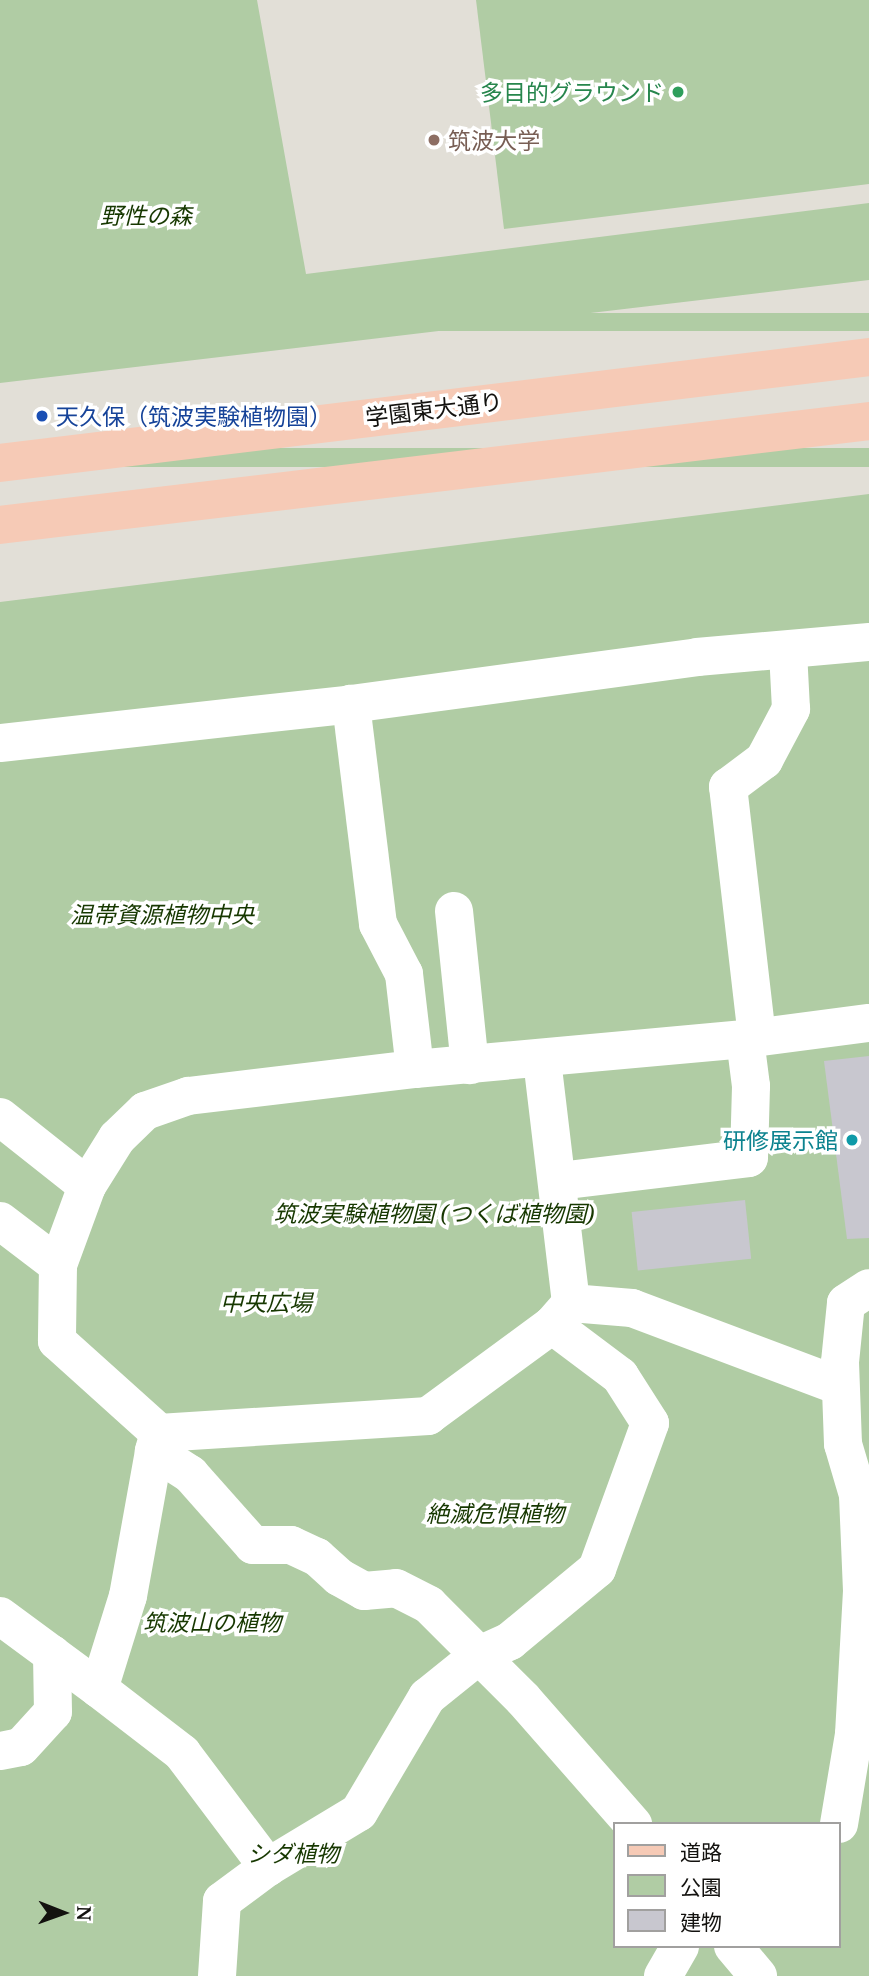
<!DOCTYPE html>
<meta charset="utf-8">
<style>
body{margin:0}
#map{position:relative;width:869px;height:1976px;overflow:hidden;background:#e2dfd7;font-family:"Noto Serif","Noto Sans JP",serif}
div>[style]{position:absolute}
.green>*{inset:0;background:#b0cca4;transform-origin:0 0}
.building>*{inset:0;background:#c8c7cf;transform-origin:0 0}
.minor>*{height:38px;margin:-19px;padding:0 19px;transform-origin:19px;border-radius:19px;background:#fff}
.major>*{height:38px;margin:-19px;padding:0 19px;transform-origin:19px;border-radius:19px;background:#f6cab6}
.dots>*{width:19px;height:19px;translate:-50% -50%;box-sizing:border-box;border:4px solid #fff;border-radius:50%}
span{translate:-50% -50%;white-space:nowrap;text-align:center;line-height:1.15;-webkit-text-stroke:7px #fff;paint-order:stroke}
.leisure-label{font-size:23px;color:#27864d}
.right{translate:-100% -50%;text-align:right}
.education-label{font-size:23px;color:#785e54}
.left{translate:0 -50%;text-align:left}
.park-label{font-size:23px;color:#173801;font-style:italic}
.street-label{font-size:23px;color:#13120f}
.transit-label{font-size:23px;color:#164399}
.culture-label{font-size:23px;color:#0d838f}
.legend{position:absolute;left:613px;top:1822px;width:228px;height:126px;box-sizing:border-box;background:#fff;border:2px solid #a1a09f;margin:0;padding:9px 12px;list-style:none;font-size:21px;color:#13120f}
.legend li{display:flex;align-items:center;gap:14px;height:35px}
.legend b{width:35px;border:2px solid #a1a09f}
.north{position:absolute;left:28px;top:1878px;width:70px;height:70px;-webkit-text-stroke:5px #fff;paint-order:stroke;rotate:91deg;font-size:19px;font-weight:700;line-height:28px;text-align:center;color:#13120f}
.north::after{content:'';display:block;margin:auto;width:24px;height:32px;background:#13120f;clip-path:polygon(50% 0,100% 100%,50% 72%,0 100%)}
</style>
<div id="map">
<div class="green">
<i style="clip-path:polygon(0 0,257px 0,306px 274px,869px 203px,869px 280px,0 383px)"></i>
<i style="clip-path:polygon(476px 0,869px 0,869px 184px,504px 229px)"></i>
<i style="left:869px;top:313px;width:18px;height:875px;rotate:90deg"></i>
<i style="left:869px;top:448px;width:19px;height:875px;rotate:90deg"></i>
<i style="clip-path:polygon(evenodd,869px 494px,869px 1976px,0 1976px,0 602px,869px 494px,615px 1824px,839px 1824px,839px 1946px,615px 1946px,615px 1824px)"></i>
</div>
<div class="building">
<i style="clip-path:polygon(869px 1056px,869px 1238px,847px 1239px,824px 1061px)"></i>
<i style="left:745px;top:1200px;width:59px;height:114px;rotate:84deg"></i>
</div>
<div class="minor">
<i style="left:0;top:743px;width:353px;rotate:-6.3deg"></i>
<i style="left:351px;top:704px;width:349px;rotate:-7.7deg"></i>
<i style="left:697px;top:657px;width:173px;rotate:-5deg"></i>
<i style="left:454px;top:911px;width:155px;rotate:84.1deg"></i>
<i style="left:757px;top:1037px;width:252px;rotate:-96.6deg"></i>
<i style="left:728px;top:787px;width:45px;rotate:-36.9deg"></i>
<i style="left:764px;top:760px;width:58px;rotate:-62.1deg"></i>
<i style="left:791px;top:709px;width:58px;rotate:-93deg"></i>
<i style="left:415px;top:1069px;width:331px;rotate:-5.2deg"></i>
<i style="left:745px;top:1039px;width:125px;rotate:-7.4deg"></i>
<i style="left:0;top:1117px;width:111px;rotate:38.4deg"></i>
<i style="left:87px;top:1186px;width:84px;rotate:110.2deg"></i>
<i style="left:58px;top:1265px;width:76px;rotate:90.8deg"></i>
<i style="left:57px;top:1341px;width:137px;rotate:42deg"></i>
<i style="left:159px;top:1433px;width:19px;rotate:106deg"></i>
<i style="left:559px;top:1181px;width:191px;rotate:-6.9deg"></i>
<i style="left:749px;top:1158px;width:72px;rotate:-88.4deg"></i>
<i style="left:751px;top:1086px;width:47px;rotate:-97.3deg"></i>
<i style="left:87px;top:1186px;width:57px;rotate:-58deg"></i>
<i style="left:117px;top:1138px;width:39px;rotate:-44deg"></i>
<i style="left:145px;top:1111px;width:46px;rotate:-19.2deg"></i>
<i style="left:188px;top:1096px;width:229px;rotate:-6.8deg"></i>
<i style="left:415px;top:1069px;width:96px;rotate:-96.6deg"></i>
<i style="left:404px;top:974px;width:56px;rotate:-117.5deg"></i>
<i style="left:378px;top:924px;width:222px;rotate:-97deg"></i>
<i style="left:0;top:1221px;width:73px;rotate:37.2deg"></i>
<i style="left:571px;top:1303px;width:61px;rotate:4.7deg"></i>
<i style="left:632px;top:1308px;width:222px;rotate:20.6deg"></i>
<i style="left:159px;top:1433px;width:270px;rotate:-3.6deg"></i>
<i style="left:428px;top:1416px;width:154px;rotate:-36.3deg"></i>
<i style="left:552px;top:1325px;width:29px;rotate:-49deg"></i>
<i style="left:571px;top:1303px;width:245px;rotate:-96.8deg"></i>
<i style="left:0;top:1616px;width:123px;rotate:36.4deg"></i>
<i style="left:99px;top:1689px;width:97px;rotate:-72.7deg"></i>
<i style="left:128px;top:1596px;width:147px;rotate:-79.8deg"></i>
<i style="left:154px;top:1451px;width:43px;rotate:32.6deg"></i>
<i style="left:190px;top:1474px;width:95px;rotate:48.4deg"></i>
<i style="left:253px;top:1545px;width:38px"></i>
<i style="left:291px;top:1545px;width:29px;rotate:25deg"></i>
<i style="left:317px;top:1557px;width:30px;rotate:42deg"></i>
<i style="left:339px;top:1577px;width:29px;rotate:29deg"></i>
<i style="left:364px;top:1591px;width:32px;rotate:-5deg"></i>
<i style="left:396px;top:1588px;width:37px;rotate:27deg"></i>
<i style="left:429px;top:1605px;width:133px;rotate:45deg"></i>
<i style="left:523px;top:1699px;width:167px;rotate:48.7deg"></i>
<i style="left:99px;top:1689px;width:105px;rotate:37.6deg"></i>
<i style="left:182px;top:1753px;width:143px;rotate:53deg"></i>
<i style="left:0;top:1751px;width:21px;rotate:-11deg"></i>
<i style="left:21px;top:1747px;width:47px;rotate:-47.6deg"></i>
<i style="left:53px;top:1712px;width:58px;rotate:-91deg"></i>
<i style="left:839px;top:1824px;width:91px;rotate:-80.5deg"></i>
<i style="left:854px;top:1734px;width:143px;rotate:-86.8deg"></i>
<i style="left:862px;top:1591px;width:96px;rotate:-92.4deg"></i>
<i style="left:858px;top:1495px;width:53px;rotate:-106.4deg"></i>
<i style="left:843px;top:1444px;width:82px;rotate:-92.1deg"></i>
<i style="left:840px;top:1362px;width:59px;rotate:-84.2deg"></i>
<i style="left:846px;top:1303px;width:27px;rotate:-33deg"></i>
<i style="left:733px;top:1946px;width:39px;rotate:50deg"></i>
<i style="left:217px;top:1976px;width:75px;rotate:-86.2deg"></i>
<i style="left:222px;top:1901px;width:57px;rotate:-36.5deg"></i>
<i style="left:268px;top:1867px;width:106px;rotate:-31.1deg"></i>
<i style="left:359px;top:1812px;width:134px;rotate:-59.4deg"></i>
<i style="left:427px;top:1697px;width:67px;rotate:-38.9deg"></i>
<i style="left:479px;top:1655px;width:34px;rotate:-24deg"></i>
<i style="left:510px;top:1641px;width:113px;rotate:-39.6deg"></i>
<i style="left:597px;top:1569px;width:155px;rotate:-70deg"></i>
<i style="left:650px;top:1423px;width:56px;rotate:-122.6deg"></i>
<i style="left:620px;top:1376px;width:85px;rotate:-143.1deg"></i>
<i style="left:663px;top:1976px;width:34px;rotate:-60deg"></i>
</div>
<div class="major">
<i style="left:0;top:463px;width:875px;rotate:-6.95deg"></i>
<i style="left:0;top:525px;width:875px;rotate:-6.82deg"></i>
</div>
<div class="dots">
<i style="left:678px;top:92px;background:#2e9e5b"></i>
<i style="left:434px;top:140px;background:#8d6e63"></i>
<i style="left:42px;top:416px;background:#1a4fb4"></i>
<i style="left:852px;top:1140px;background:#0f9aa8"></i>
</div>
<div class="leisure-label">
<span class="right" style="left:664px;top:92px">多目的グラウンド</span>
</div>
<div class="education-label">
<span class="left" style="left:448px;top:140px">筑波大学</span>
</div>
<div class="park-label">
<span style="left:146px;top:215px">野性の森</span>
<span style="left:162px;top:914px">温帯資源植物中央</span>
<span style="left:434px;top:1213px">筑波実験植物園 (つくば植物園)</span>
<span style="left:266px;top:1302px">中央広場</span>
<span style="left:495px;top:1513px">絶滅危惧植物</span>
<span style="left:212px;top:1622px">筑波山の植物</span>
<span style="left:293px;top:1853px">シダ植物</span>
</div>
<div class="street-label">
<span style="left:434px;top:409px;rotate:-7deg">学園東大通り</span>
</div>
<div class="transit-label">
<span class="left" style="left:56px;top:416px">天久保（筑波実験植物園）</span>
</div>
<div class="culture-label">
<span class="right" style="left:838px;top:1140px">研修展示館</span>
</div>
<ul class="legend">
<li><b style="height:9px;background:#f6cab6"></b>道路</li>
<li><b style="height:19px;background:#b0cca4"></b>公園</li>
<li><b style="height:19px;background:#c8c7cf"></b>建物</li>
</ul>
<div class="north">N</div>
</div>
